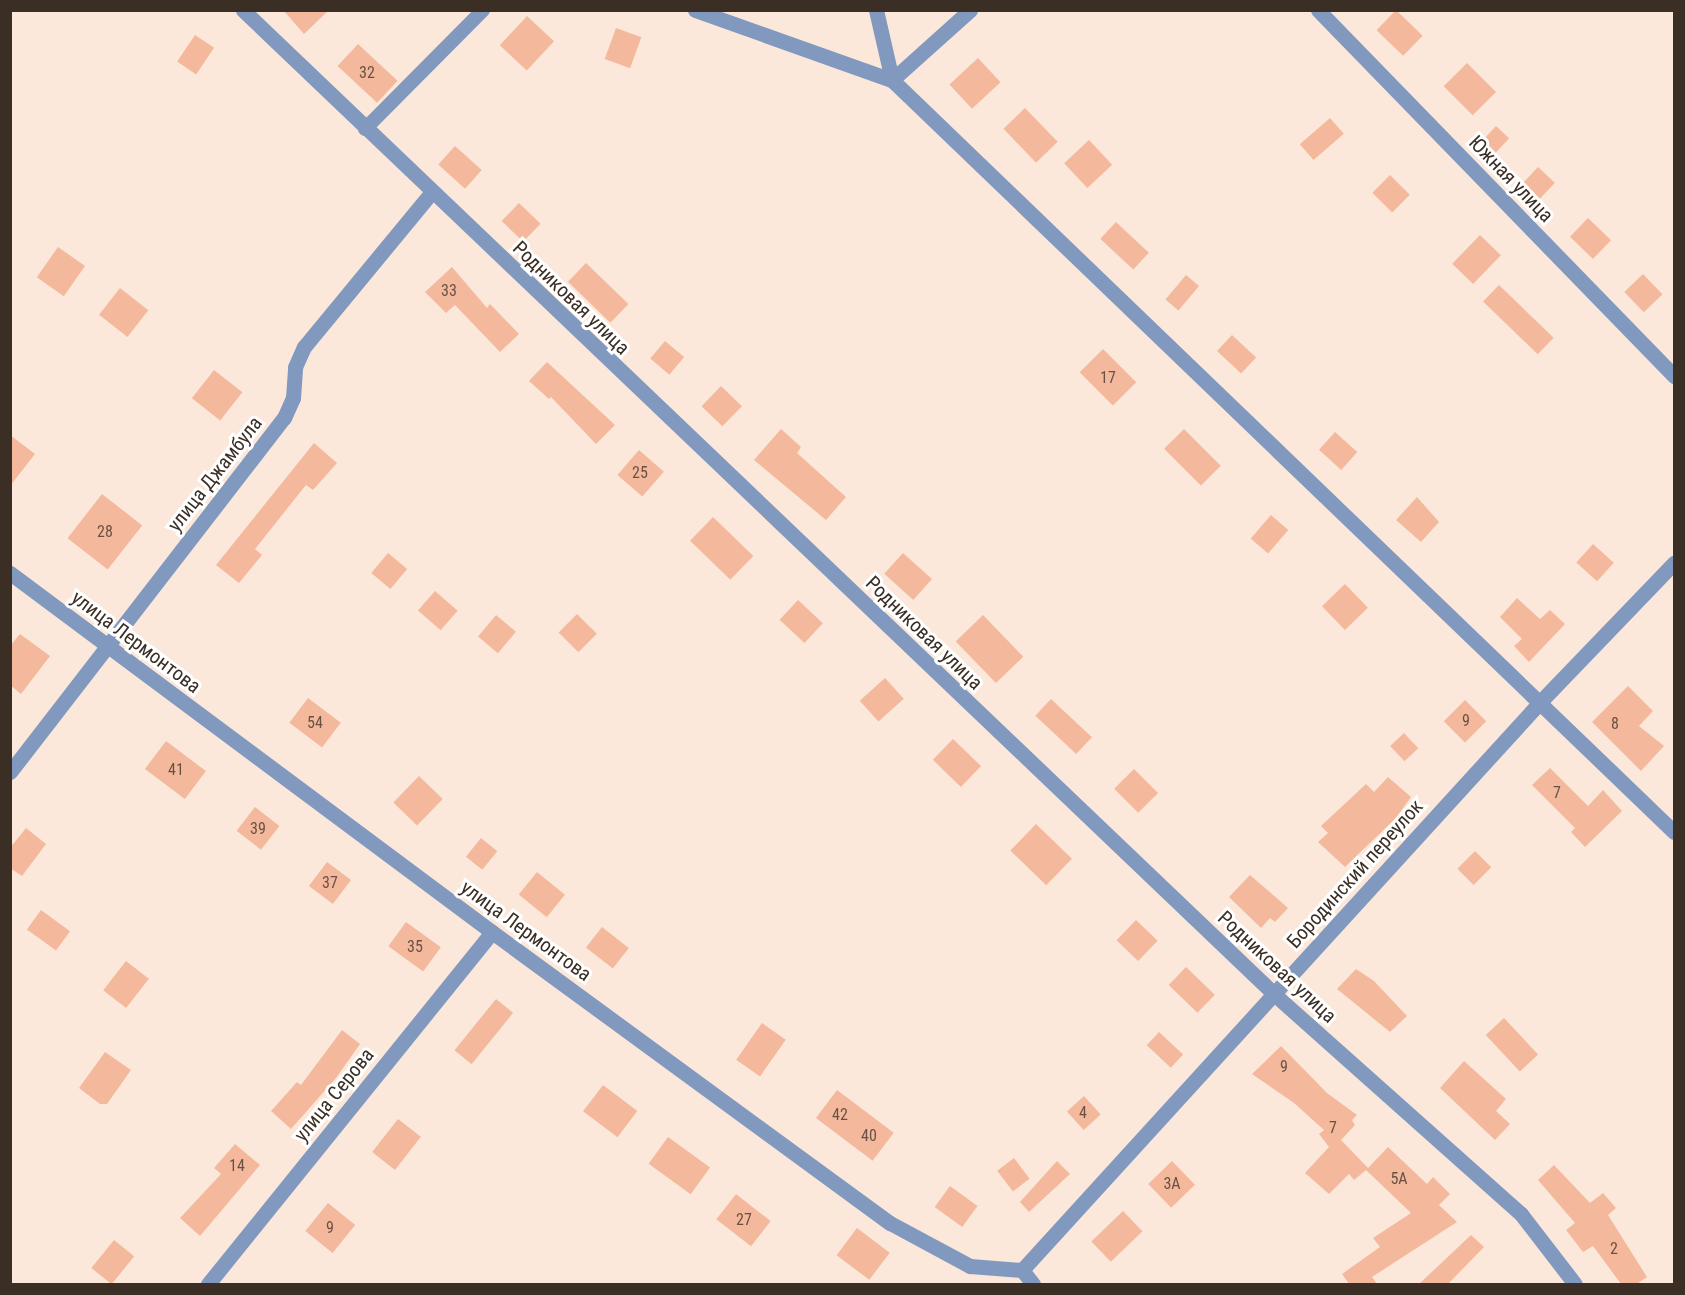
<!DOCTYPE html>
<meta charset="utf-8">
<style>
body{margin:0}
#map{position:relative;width:1685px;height:1295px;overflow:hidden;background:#fbe8da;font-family:"Roboto Condensed",sans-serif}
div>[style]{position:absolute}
.building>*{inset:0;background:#f4b99d;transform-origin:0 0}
.lane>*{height:14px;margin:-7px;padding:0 7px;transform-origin:7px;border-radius:7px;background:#8199bf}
.street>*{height:15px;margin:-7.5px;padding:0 7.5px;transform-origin:7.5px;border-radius:7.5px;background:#8199bf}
span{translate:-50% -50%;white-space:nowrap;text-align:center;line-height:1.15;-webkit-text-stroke:6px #fff;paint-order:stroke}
.number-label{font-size:16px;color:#685143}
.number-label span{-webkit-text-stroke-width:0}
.street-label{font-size:20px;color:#3a2e25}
.frame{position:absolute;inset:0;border:12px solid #3a2e25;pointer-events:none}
</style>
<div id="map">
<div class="building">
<i style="clip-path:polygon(283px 10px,329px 10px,304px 34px)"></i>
<i style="left:1396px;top:10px;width:37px;height:28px;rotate:44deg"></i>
<i style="left:527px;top:16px;width:37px;height:40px;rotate:43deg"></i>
<i style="left:616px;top:28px;width:27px;height:33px;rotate:20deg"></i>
<i style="left:195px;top:35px;width:23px;height:32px;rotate:34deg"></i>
<i style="left:358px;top:44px;width:54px;height:30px;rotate:43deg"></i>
<i style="left:978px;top:58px;width:33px;height:39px;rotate:47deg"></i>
<i style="left:1467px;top:63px;width:41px;height:33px;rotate:45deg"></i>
<i style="left:1025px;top:108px;width:47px;height:30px;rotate:46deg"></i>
<i style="left:1330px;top:118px;width:21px;height:40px;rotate:49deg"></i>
<i style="left:1496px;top:126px;width:18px;height:28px;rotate:43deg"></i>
<i style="left:1089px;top:140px;width:34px;height:34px;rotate:47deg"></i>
<i style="left:455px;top:146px;width:36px;height:25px;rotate:42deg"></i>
<i style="left:1538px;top:167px;width:23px;height:28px;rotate:43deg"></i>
<i style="left:1390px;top:175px;width:28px;height:25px;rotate:45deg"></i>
<i style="left:519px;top:203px;width:30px;height:25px;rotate:44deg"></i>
<i style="left:1588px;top:218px;width:32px;height:26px;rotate:44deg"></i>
<i style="left:1116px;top:222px;width:45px;height:23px;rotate:43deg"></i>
<i style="left:1480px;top:235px;width:29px;height:40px;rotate:44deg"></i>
<i style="left:58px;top:247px;width:33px;height:37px;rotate:35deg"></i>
<i style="left:586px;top:263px;width:59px;height:26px;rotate:44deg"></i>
<i style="clip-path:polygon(452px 267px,487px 308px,490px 304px,519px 334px,500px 352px,455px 305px,446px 313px,425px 292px)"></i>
<i style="left:1643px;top:274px;width:28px;height:26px;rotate:46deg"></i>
<i style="left:1186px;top:275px;width:17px;height:32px;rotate:40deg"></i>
<i style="left:1499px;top:285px;width:76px;height:23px;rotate:44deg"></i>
<i style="left:120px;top:288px;width:36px;height:34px;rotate:38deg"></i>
<i style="left:1232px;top:335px;width:33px;height:22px;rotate:43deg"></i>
<i style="left:665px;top:341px;width:25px;height:23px;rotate:40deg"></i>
<i style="left:1103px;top:349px;width:47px;height:33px;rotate:45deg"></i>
<i style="clip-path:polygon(547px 362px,615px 425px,596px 444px,551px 397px,549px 399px,529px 381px)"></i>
<i style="left:214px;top:370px;width:36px;height:36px;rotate:38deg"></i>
<i style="left:721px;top:386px;width:29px;height:28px;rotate:44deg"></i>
<i style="clip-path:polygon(781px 429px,801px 447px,797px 453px,846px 497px,826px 520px,754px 460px)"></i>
<i style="left:1184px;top:429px;width:52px;height:28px;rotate:45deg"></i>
<i style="left:1335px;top:432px;width:30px;height:24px;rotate:42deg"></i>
<i style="clip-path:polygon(10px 435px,35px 454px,10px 486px)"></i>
<i style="clip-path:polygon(314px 443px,337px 463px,313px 490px,306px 485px,255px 549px,262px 555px,239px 583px,216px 565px)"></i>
<i style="left:639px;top:450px;width:33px;height:33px;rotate:41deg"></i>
<i style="left:102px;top:494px;width:51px;height:56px;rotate:38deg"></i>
<i style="clip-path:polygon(1417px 497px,1439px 522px,1421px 542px,1396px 520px)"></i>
<i style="left:1271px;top:515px;width:23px;height:31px;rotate:41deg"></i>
<i style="left:713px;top:517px;width:56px;height:33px;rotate:44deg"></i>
<i style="left:1593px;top:544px;width:28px;height:25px;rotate:42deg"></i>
<i style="left:388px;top:553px;width:25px;height:26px;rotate:40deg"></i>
<i style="left:903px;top:553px;width:39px;height:28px;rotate:42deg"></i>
<i style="left:1345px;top:584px;width:33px;height:32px;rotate:46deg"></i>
<i style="left:435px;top:591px;width:30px;height:26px;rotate:41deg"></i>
<i style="clip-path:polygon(1517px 598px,1540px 619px,1550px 610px,1565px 624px,1529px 662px,1514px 646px,1522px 639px,1500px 617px)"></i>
<i style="left:798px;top:600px;width:34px;height:27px;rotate:43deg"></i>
<i style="left:577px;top:614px;width:28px;height:26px;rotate:45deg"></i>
<i style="left:496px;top:615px;width:26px;height:28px;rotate:40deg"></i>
<i style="left:983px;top:615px;width:58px;height:38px;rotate:46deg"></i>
<i style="clip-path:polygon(20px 634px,50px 656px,21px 694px,10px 685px,10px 646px)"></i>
<i style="left:885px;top:678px;width:28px;height:34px;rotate:48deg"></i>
<i style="clip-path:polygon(1628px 686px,1653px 711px,1639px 726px,1664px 746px,1641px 771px,1592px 722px)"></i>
<i style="left:308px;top:698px;width:41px;height:31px;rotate:37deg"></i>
<i style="left:1051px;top:699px;width:56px;height:23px;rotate:43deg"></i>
<i style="left:1465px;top:700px;width:30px;height:30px;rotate:45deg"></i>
<i style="left:1404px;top:733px;width:21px;height:19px;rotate:47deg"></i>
<i style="left:953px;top:739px;width:39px;height:29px;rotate:44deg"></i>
<i style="left:166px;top:741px;width:50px;height:35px;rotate:37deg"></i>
<i style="clip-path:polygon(1550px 768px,1588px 806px,1603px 790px,1622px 811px,1585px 847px,1571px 832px,1575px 828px,1532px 785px)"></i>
<i style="left:1134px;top:769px;width:34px;height:28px;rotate:45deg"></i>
<i style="left:419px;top:776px;width:33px;height:37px;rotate:44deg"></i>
<i style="clip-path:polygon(1388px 777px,1411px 797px,1396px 818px,1345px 867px,1318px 842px,1328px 833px,1321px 826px,1366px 784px,1374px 792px)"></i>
<i style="left:255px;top:807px;width:31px;height:30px;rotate:38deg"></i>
<i style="left:1036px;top:824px;width:50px;height:37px;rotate:44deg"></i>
<i style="clip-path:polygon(26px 828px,46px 844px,22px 876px,10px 868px,10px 848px)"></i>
<i style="left:481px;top:838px;width:21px;height:24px;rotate:39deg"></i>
<i style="left:1475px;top:851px;width:23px;height:25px;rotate:45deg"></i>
<i style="left:327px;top:862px;width:30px;height:30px;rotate:37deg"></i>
<i style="left:537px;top:872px;width:36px;height:29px;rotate:39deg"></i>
<i style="clip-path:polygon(1250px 875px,1288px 908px,1275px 922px,1270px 918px,1261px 928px,1229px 897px)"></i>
<i style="left:41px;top:910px;width:36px;height:24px;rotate:36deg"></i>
<i style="left:1136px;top:920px;width:30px;height:28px;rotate:44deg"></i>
<i style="left:406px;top:922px;width:43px;height:30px;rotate:36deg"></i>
<i style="left:602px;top:927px;width:34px;height:26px;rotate:38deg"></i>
<i style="left:126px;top:961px;width:29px;height:37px;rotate:38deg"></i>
<i style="left:1186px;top:967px;width:40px;height:25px;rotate:44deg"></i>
<i style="clip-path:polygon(1356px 969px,1374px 981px,1407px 1016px,1390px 1032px,1337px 989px)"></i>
<i style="left:496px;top:999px;width:22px;height:66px;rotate:39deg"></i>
<i style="left:1504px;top:1018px;width:50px;height:25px;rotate:47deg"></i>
<i style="left:762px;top:1023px;width:29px;height:45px;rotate:35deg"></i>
<i style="clip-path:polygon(342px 1030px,360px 1044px,336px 1078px,291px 1129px,271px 1111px,297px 1082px,301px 1085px)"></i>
<i style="left:1159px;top:1032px;width:33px;height:18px;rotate:43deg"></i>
<i style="clip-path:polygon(1281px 1046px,1327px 1093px,1357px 1115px,1352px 1120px,1355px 1125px,1341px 1140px,1368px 1168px,1388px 1147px,1427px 1184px,1433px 1177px,1450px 1194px,1439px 1205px,1457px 1222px,1372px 1277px,1377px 1284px,1349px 1284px,1342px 1274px,1380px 1247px,1373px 1238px,1411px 1213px,1366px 1170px,1354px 1180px,1349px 1174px,1329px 1194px,1305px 1173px,1329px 1147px,1319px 1134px,1324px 1130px,1294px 1103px,1252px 1074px)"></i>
<i style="clip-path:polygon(105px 1052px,131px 1070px,107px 1104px,100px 1104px,79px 1088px)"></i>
<i style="clip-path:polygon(1464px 1061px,1506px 1099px,1496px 1111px,1510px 1124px,1495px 1140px,1440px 1088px)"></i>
<i style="left:603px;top:1085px;width:43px;height:33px;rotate:37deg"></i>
<i style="left:837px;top:1090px;width:71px;height:35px;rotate:37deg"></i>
<i style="left:1084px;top:1096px;width:25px;height:23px;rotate:48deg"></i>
<i style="left:398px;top:1119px;width:29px;height:42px;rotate:38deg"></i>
<i style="left:668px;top:1137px;width:52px;height:33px;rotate:36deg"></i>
<i style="clip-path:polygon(235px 1144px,260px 1165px,200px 1236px,180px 1218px,221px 1174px,214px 1168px)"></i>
<i style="left:1014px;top:1158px;width:26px;height:21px;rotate:53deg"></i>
<i style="clip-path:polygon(1057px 1161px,1070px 1174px,1029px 1212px,1020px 1202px)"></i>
<i style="left:1172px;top:1161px;width:33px;height:33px;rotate:46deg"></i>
<i style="clip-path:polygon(1554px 1165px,1590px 1203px,1603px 1193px,1616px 1208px,1608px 1215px,1647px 1277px,1637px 1284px,1621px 1284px,1593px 1246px,1583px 1252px,1566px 1230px,1575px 1223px,1538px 1180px)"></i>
<i style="left:950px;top:1186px;width:34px;height:26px;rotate:36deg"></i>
<i style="left:736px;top:1194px;width:44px;height:32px;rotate:38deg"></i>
<i style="left:328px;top:1203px;width:35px;height:36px;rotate:39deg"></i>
<i style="left:1123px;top:1211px;width:28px;height:44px;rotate:46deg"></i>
<i style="left:857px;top:1228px;width:41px;height:34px;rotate:37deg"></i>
<i style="clip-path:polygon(1471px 1235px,1484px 1247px,1448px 1284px,1419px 1284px)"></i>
<i style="left:114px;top:1240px;width:26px;height:36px;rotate:39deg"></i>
</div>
<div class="lane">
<i style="left:365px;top:129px;width:168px;rotate:-45.2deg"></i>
</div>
<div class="street">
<i style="left:243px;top:10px;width:1425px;rotate:43.66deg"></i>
<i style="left:1274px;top:994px;width:331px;rotate:41.7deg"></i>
<i style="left:1521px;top:1214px;width:88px;rotate:52.4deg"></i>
<i style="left:695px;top:10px;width:209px;rotate:19.6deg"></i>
<i style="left:892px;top:80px;width:1085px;rotate:43.88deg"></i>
<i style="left:876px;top:10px;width:72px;rotate:77.1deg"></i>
<i style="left:1318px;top:10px;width:511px;rotate:45.79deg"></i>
<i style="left:892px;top:80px;width:105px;rotate:-41.9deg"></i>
<i style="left:10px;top:573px;width:601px;rotate:36.68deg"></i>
<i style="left:492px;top:932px;width:493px;rotate:36.2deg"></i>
<i style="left:890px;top:1223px;width:91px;rotate:28.3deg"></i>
<i style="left:970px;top:1266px;width:52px;rotate:4.4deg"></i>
<i style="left:1022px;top:1270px;width:18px;rotate:52deg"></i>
<i style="left:10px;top:772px;width:448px;rotate:-52.3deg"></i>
<i style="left:284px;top:418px;width:22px;rotate:-66deg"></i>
<i style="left:293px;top:398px;width:31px;rotate:-86deg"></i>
<i style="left:295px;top:367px;width:22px;rotate:-66deg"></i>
<i style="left:304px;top:347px;width:200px;rotate:-50.5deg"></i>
<i style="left:1022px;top:1270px;width:770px;rotate:-47.63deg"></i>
<i style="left:1541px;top:701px;width:192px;rotate:-46.1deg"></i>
<i style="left:208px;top:1284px;width:452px;rotate:-51.1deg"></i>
</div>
<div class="number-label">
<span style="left:367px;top:73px">32</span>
<span style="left:449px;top:291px">33</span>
<span style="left:1108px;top:378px">17</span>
<span style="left:640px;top:473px">25</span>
<span style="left:105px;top:532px">28</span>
<span style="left:1466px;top:721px">9</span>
<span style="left:315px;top:723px">54</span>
<span style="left:1615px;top:724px">8</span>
<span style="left:176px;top:770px">41</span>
<span style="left:1557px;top:793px">7</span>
<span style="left:258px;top:829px">39</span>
<span style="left:330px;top:883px">37</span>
<span style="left:415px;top:947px">35</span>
<span style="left:1284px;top:1067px">9</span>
<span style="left:1083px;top:1113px">4</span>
<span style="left:840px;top:1115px">42</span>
<span style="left:1333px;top:1128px">7</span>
<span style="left:869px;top:1136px">40</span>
<span style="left:237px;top:1166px">14</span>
<span style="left:1399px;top:1179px">5А</span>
<span style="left:1172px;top:1184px">3А</span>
<span style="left:744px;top:1220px">27</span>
<span style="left:330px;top:1228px">9</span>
<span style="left:1614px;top:1249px">2</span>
</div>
<div class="street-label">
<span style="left:1511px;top:179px;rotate:46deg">Южная улица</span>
<span style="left:571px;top:298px;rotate:44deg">Родниковая улица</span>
<span style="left:215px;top:474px;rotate:-52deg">улица Джамбула</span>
<span style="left:924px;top:633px;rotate:44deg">Родниковая улица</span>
<span style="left:136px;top:642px;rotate:37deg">улица Лермонтова</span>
<span style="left:1355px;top:874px;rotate:-48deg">Бородинский переулок</span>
<span style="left:526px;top:931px;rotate:36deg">улица Лермонтова</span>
<span style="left:1277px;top:967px;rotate:43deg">Родниковая улица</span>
<span style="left:334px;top:1095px;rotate:-51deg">улица Серова</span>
</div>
<div class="frame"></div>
</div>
